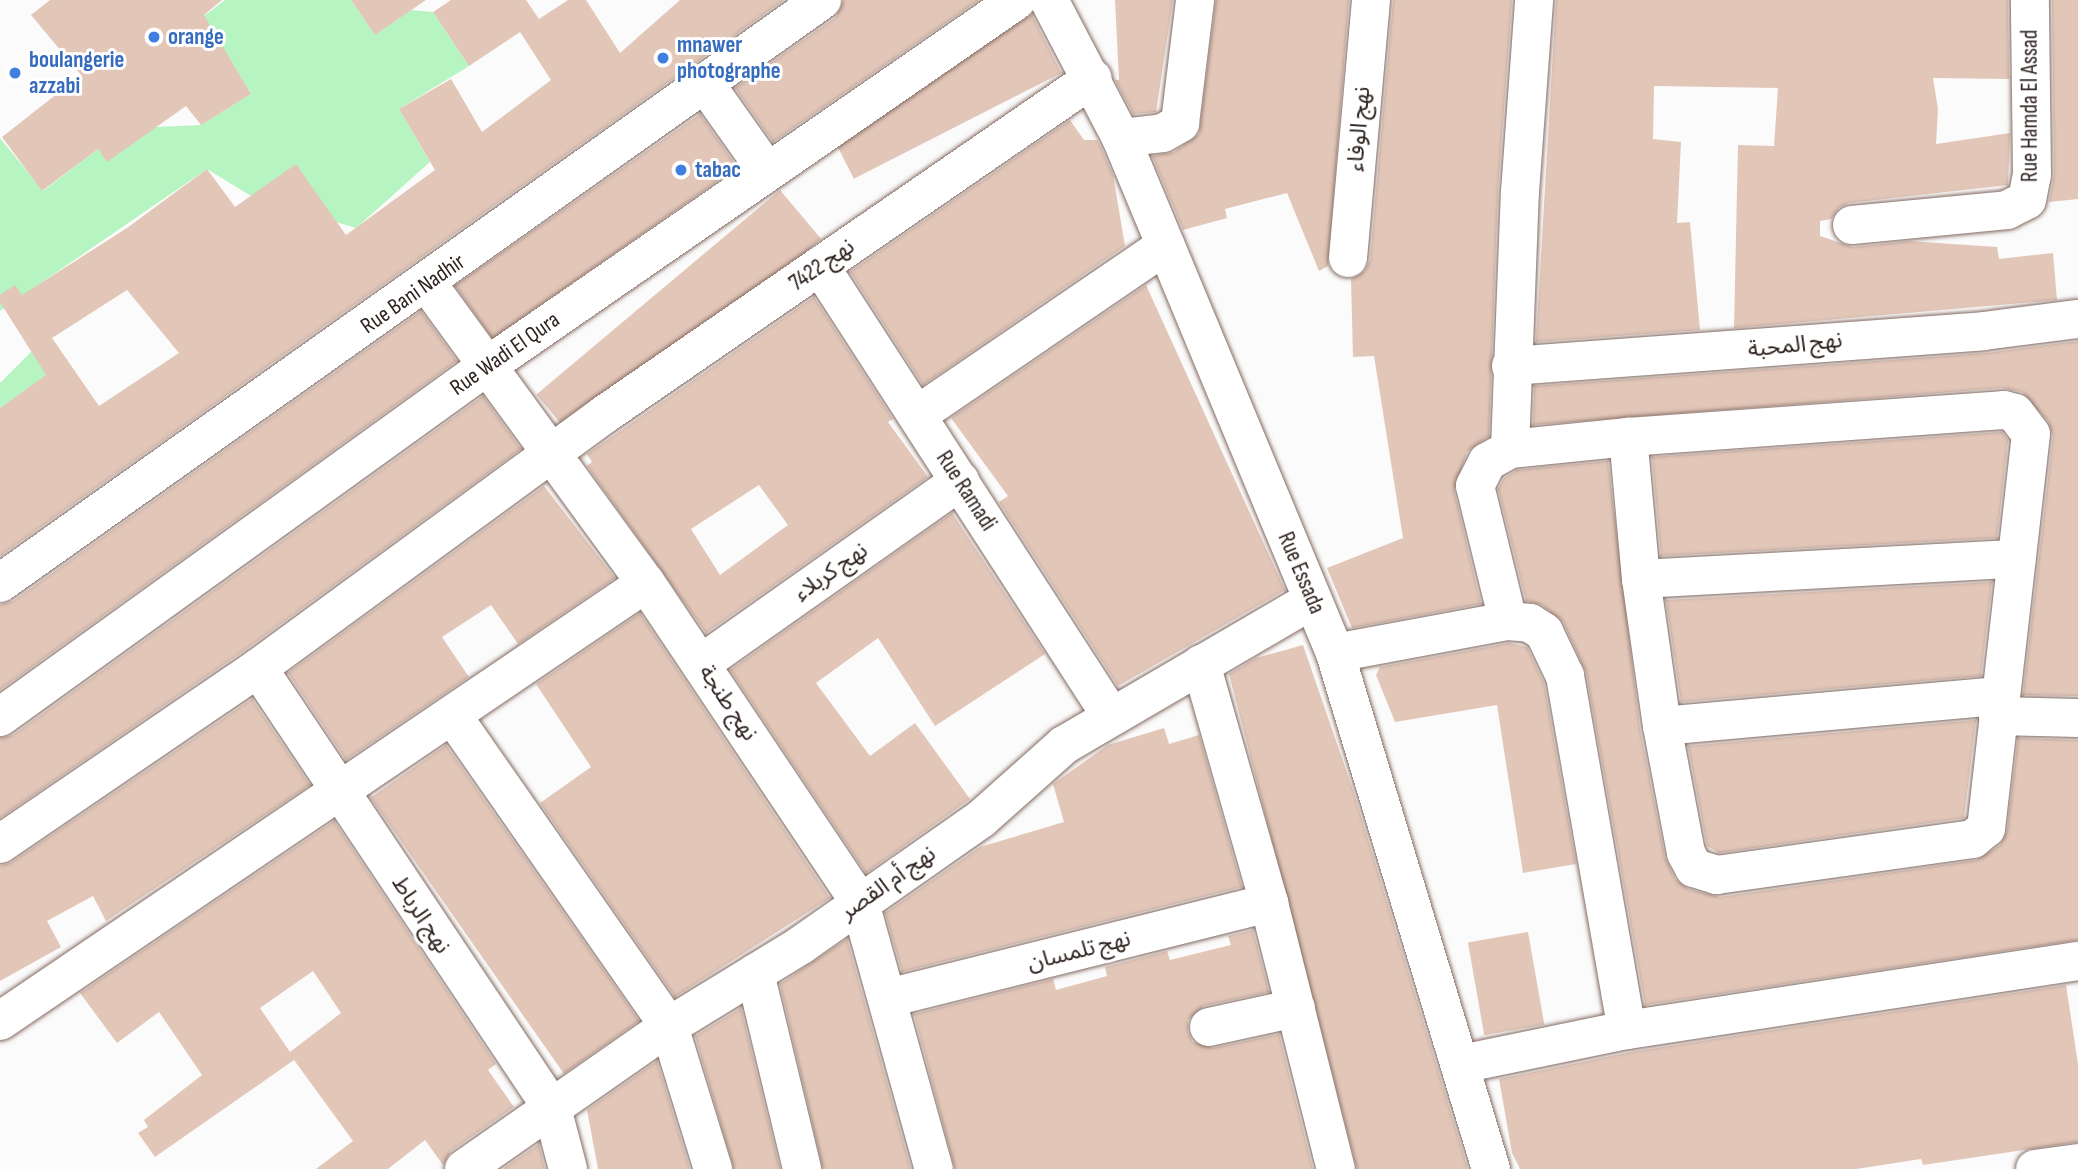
<!DOCTYPE html>
<meta charset="utf-8">
<style>
body{margin:0}
#map{position:relative;width:2078px;height:1169px;overflow:hidden;background:#fbfbfb;font-family:"Sofia Sans Condensed","Noto Sans Arabic",sans-serif}
div>[style]{position:absolute}
.green>*{inset:0;background:#b6f4c1}
.building>*{inset:0;background:#e2c7b9;transform-origin:0 0}
.roads{filter:drop-shadow(0 0 2px #846a61) drop-shadow(0 0 2px #846a61)}
.street>*{height:38px;margin:-19px;padding:0 19px;transform-origin:19px;border-radius:19px;background:#fff}
.dots>*{width:19px;height:19px;translate:-50% -50%;box-sizing:border-box;border:4px solid #fff;border-radius:50%}
span{translate:-50% -50%;white-space:nowrap;text-align:center;line-height:1.15;-webkit-text-stroke:6px #fff;paint-order:stroke}
.shop-label{font-size:23px;color:#366cbe;font-weight:700}
.left{translate:0 -50%;text-align:left}
.street-label{font-size:23px;color:#2e231f}
</style>
<div id="map">
<div class="green">
<i style="clip-path:polygon(225px 0,351px 0,375px 35px,411px 10px,433px 12px,469px 66px,399px 109px,430px 162px,356px 228px,251px 196px,207px 169px,0 311px,0 138px,43px 191px,98px 149px,108px 161px,155px 127px,201px 125px,251px 94px,204px 16px)"></i>
<i style="clip-path:polygon(31px 352px,68px 360px,0 408px,0 383px)"></i>
</div>
<div class="building">
<i style="clip-path:polygon(50px 0,222px 0,204px 15px,251px 94px,201px 125px,186px 106px,107px 162px,98px 149px,42px 191px,2px 137px,81px 75px,31px 15px)"></i>
<i style="clip-path:polygon(351px 0,426px 0,375px 35px)"></i>
<i style="clip-path:polygon(evenodd,451px 0,526px 0,539px 19px,568px 0,586px 0,620px 53px,680px 0,784px 0,0 556px,0 408px,46px 375px,0 302px,0 295px,15px 285px,22px 295px,127px 228px,207px 169px,235px 207px,296px 164px,346px 235px,435px 170px,399px 109px,451px 79px,482px 132px,551px 80px,520px 32px,469px 66px,433px 12px,451px 0,127px 290px,179px 353px,99px 406px,52px 338px,127px 290px)"></i>
<i style="clip-path:polygon(844px 0,979px 0,773px 142px,735px 88px,835px 18px)"></i>
<i style="clip-path:polygon(1115px 0,1173px 0,1156px 112px,1133px 114px,1115px 80px,1119px 80px)"></i>
<i style="clip-path:polygon(1216px 0,1349px 0,1328px 266px,1319px 271px,1287px 193px,1225px 209px,1227px 218px,1183px 230px,1152px 156px,1174px 152px,1199px 134px)"></i>
<i style="clip-path:polygon(1393px 0,1512px 0,1498px 190px,1489px 436px,1467px 452px,1454px 490px,1481px 604px,1352px 628px,1327px 568px,1403px 538px,1374px 356px,1353px 357px,1351px 279px,1365px 271px,1370px 260px)"></i>
<i style="clip-path:polygon(1556px 0,2008px 0,2009px 79px,1933px 78px,1938px 109px,1936px 144px,2010px 133px,2008px 185px,1849px 203px,1839px 208px,1831px 219px,1820px 221px,1820px 236px,1853px 247px,1909px 241px,1997px 247px,1999px 259px,2053px 253px,2057px 300px,1734px 328px,1738px 145px,1774px 146px,1778px 88px,1654px 86px,1653px 139px,1681px 142px,1677px 223px,1690px 222px,1700px 330px,1536px 342px)"></i>
<i style="clip-path:polygon(2052px 0,2078px 0,2078px 199px,2049px 202px,2054px 175px)"></i>
<i style="left:1032px;top:15px;width:65px;height:233px;rotate:63deg"></i>
<i style="left:700px;top:114px;width:65px;height:299px;rotate:55deg"></i>
<i style="clip-path:polygon(1070px 120px,1084px 140px,1097px 140px,1101px 147px,1113px 175px,1125px 246px,923px 385px,850px 272px)"></i>
<i style="left:780px;top:190px;width:64px;height:318px;rotate:50deg"></i>
<i style="clip-path:polygon(1146px 285px,1285px 590px,1118px 686px,999px 502px,1008px 496px,951px 418px)"></i>
<i style="clip-path:polygon(evenodd,814px 297px,893px 419px,888px 422px,928px 477px,706px 633px,587px 466px,592px 462px,587px 454px,814px 297px,759px 485px,788px 525px,720px 575px,691px 529px,759px 485px)"></i>
<i style="clip-path:polygon(421px 311px,457px 361px,0 690px,0 605px,13px 601px)"></i>
<i style="clip-path:polygon(2078px 341px,2078px 696px,2023px 695px,2053px 436px,2048px 421px,2022px 392px,2002px 388px,1533px 425px,1534px 386px,1986px 353px)"></i>
<i style="clip-path:polygon(483px 396px,521px 449px,245px 650px,0 818px,0 738px,13px 735px)"></i>
<i style="clip-path:polygon(2002px 432px,2008px 440px,1997px 538px,1661px 556px,1652px 457px)"></i>
<i style="clip-path:polygon(1608px 461px,1640px 729px,1665px 857px,1675px 879px,1688px 889px,1720px 897px,1977px 860px,2000px 845px,2007px 831px,2018px 738px,2078px 740px,2078px 940px,1645px 1005px,1586px 672px,1563px 622px,1542px 605px,1526px 601px,1498px 489px,1504px 478px,1517px 470px)"></i>
<i style="clip-path:polygon(544px 486px,615px 578px,518px 644px,491px 605px,442px 637px,469px 677px,346px 760px,288px 673px)"></i>
<i style="clip-path:polygon(952px 513px,1045px 654px,935px 726px,878px 638px,816px 683px,870px 756px,915px 723px,970px 799px,866px 873px,730px 670px)"></i>
<i style="clip-path:polygon(1992px 582px,1981px 676px,1681px 702px,1666px 600px)"></i>
<i style="clip-path:polygon(640px 613px,830px 898px,675px 997px,540px 803px,591px 767px,536px 684px)"></i>
<i style="clip-path:polygon(1509px 643px,1527px 647px,1544px 683px,1576px 864px,1523px 873px,1497px 705px,1395px 722px,1376px 675px,1380px 667px)"></i>
<i style="clip-path:polygon(1303px 645px,1354px 793px,1468px 1169px,1357px 1169px,1229px 674px,1256px 658px)"></i>
<i style="clip-path:polygon(252px 699px,310px 785px,106px 921px,93px 896px,47px 921px,61px 947px,0 981px,0 866px,12px 862px)"></i>
<i style="clip-path:polygon(1976px 720px,1964px 818px,1719px 853px,1707px 846px,1688px 746px)"></i>
<i style="clip-path:polygon(1164px 728px,1169px 744px,1199px 735px,1242px 887px,902px 972px,885px 913px,980px 847px,1064px 822px,1053px 784px,1108px 745px)"></i>
<i style="left:446px;top:745px;width:337px;height:92px;rotate:55deg"></i>
<i style="clip-path:polygon(evenodd,334px 821px,496px 1064px,488px 1070px,514px 1107px,451px 1151px,443px 1165px,425px 1140px,388px 1169px,316px 1169px,353px 1141px,294px 1060px,155px 1157px,138px 1133px,148px 1127px,144px 1120px,202px 1075px,159px 1012px,117px 1043px,80px 993px,334px 821px,313px 971px,341px 1013px,290px 1052px,260px 1008px,313px 971px)"></i>
<i style="clip-path:polygon(1253px 930px,1269px 992px,1204px 1006px,1188px 1020px,1188px 1032px,1193px 1042px,1213px 1048px,1279px 1034px,1313px 1169px,955px 1169px,914px 1014px,1053px 979px,1056px 990px,1107px 976px,1105px 967px,1167px 951px,1170px 960px,1231px 945px,1228px 936px)"></i>
<i style="left:1528px;top:932px;width:94px;height:61px;rotate:80deg"></i>
<i style="clip-path:polygon(847px 939px,911px 1169px,823px 1169px,780px 984px)"></i>
<i style="clip-path:polygon(2066px 985px,2078px 1064px,2078px 1142px,1923px 1165px,1921px 1159px,1856px 1169px,1520px 1169px,1512px 1153px,1499px 1079px,1631px 1052px)"></i>
<i style="clip-path:polygon(741px 1008px,780px 1169px,734px 1169px,695px 1036px)"></i>
<i style="clip-path:polygon(657px 1061px,690px 1169px,598px 1169px,587px 1110px)"></i>
<i style="clip-path:polygon(539px 1144px,545px 1169px,504px 1169px,504px 1168px)"></i>
</div>
<div class="roads">
<div class="street">
<i style="left:1049px;top:0;width:156px;rotate:62.4deg"></i>
<i style="left:1121px;top:138px;width:558px;rotate:67.44deg"></i>
<i style="left:1335px;top:653px;width:539px;rotate:73.18deg"></i>
<i style="left:706px;top:85px;width:105px;rotate:54.7deg"></i>
<i style="left:1121px;top:138px;width:42px;rotate:-6.8deg"></i>
<i style="left:1163px;top:133px;width:20px;rotate:-30deg"></i>
<i style="left:1180px;top:123px;width:124px;rotate:-83deg"></i>
<i style="left:1852px;top:225px;width:156px;rotate:-5.5deg"></i>
<i style="left:2007px;top:210px;width:22px;rotate:-27deg"></i>
<i style="left:2027px;top:200px;width:25px;rotate:-79deg"></i>
<i style="left:2032px;top:175px;width:175px;rotate:-90.7deg"></i>
<i style="left:1348px;top:258px;width:259px;rotate:-84.9deg"></i>
<i style="left:820px;top:266px;width:536px;rotate:57.11deg"></i>
<i style="left:427px;top:283px;width:371px;rotate:53.9deg"></i>
<i style="left:646px;top:583px;width:385px;rotate:56.2deg"></i>
<i style="left:860px;top:903px;width:276px;rotate:74.5deg"></i>
<i style="left:1511px;top:366px;width:474px;rotate:-4.2deg"></i>
<i style="left:1984px;top:331px;width:95px;rotate:-7.3deg"></i>
<i style="left:917px;top:415px;width:301px;rotate:-34.3deg"></i>
<i style="left:1510px;top:449px;width:257px;rotate:-87.8deg"></i>
<i style="left:1520px;top:192px;width:193px;rotate:-85.8deg"></i>
<i style="left:1641px;top:579px;width:376px;rotate:-3.1deg"></i>
<i style="left:0;top:583px;width:1008px;rotate:-35.35deg"></i>
<i style="left:1508px;top:621px;width:139px;rotate:-103.7deg"></i>
<i style="left:1475px;top:486px;width:27px;rotate:-63deg"></i>
<i style="left:1487px;top:462px;width:26px;rotate:-29deg"></i>
<i style="left:1510px;top:449px;width:119px;rotate:-5.8deg"></i>
<i style="left:1628px;top:437px;width:377px;rotate:-4.1deg"></i>
<i style="left:2004px;top:410px;width:11px;rotate:15deg"></i>
<i style="left:2015px;top:413px;width:26px;rotate:53deg"></i>
<i style="left:2031px;top:434px;width:397px;rotate:96.5deg"></i>
<i style="left:1986px;top:828px;width:17px;rotate:140deg"></i>
<i style="left:1973px;top:839px;width:259px;rotate:172deg"></i>
<i style="left:1717px;top:875px;width:24px;rotate:-163deg"></i>
<i style="left:1694px;top:868px;width:17px;rotate:-118deg"></i>
<i style="left:1686px;top:853px;width:129px;rotate:-100.7deg"></i>
<i style="left:1662px;top:726px;width:148px;rotate:-98.1deg"></i>
<i style="left:1641px;top:579px;width:143px;rotate:-95.2deg"></i>
<i style="left:1335px;top:653px;width:176px;rotate:-10.5deg"></i>
<i style="left:1508px;top:621px;width:22px;rotate:5deg"></i>
<i style="left:1530px;top:623px;width:17px;rotate:33deg"></i>
<i style="left:1544px;top:632px;width:49px;rotate:64.5deg"></i>
<i style="left:1565px;top:676px;width:359px;rotate:80.1deg"></i>
<i style="left:702px;top:663px;width:316px;rotate:-35.2deg"></i>
<i style="left:1201px;top:664px;width:248px;rotate:74.1deg"></i>
<i style="left:1269px;top:903px;width:274px;rotate:75.9deg"></i>
<i style="left:258px;top:668px;width:529px;rotate:56.25deg"></i>
<i style="left:552px;top:1108px;width:63px;rotate:75.3deg"></i>
<i style="left:452px;top:715px;width:379px;rotate:55.1deg"></i>
<i style="left:669px;top:1026px;width:150px;rotate:72.9deg"></i>
<i style="left:1998px;top:716px;width:80px;rotate:1.4deg"></i>
<i style="left:0;top:717px;width:600px;rotate:-35.78deg"></i>
<i style="left:487px;top:366px;width:644px;rotate:-34.63deg"></i>
<i style="left:1662px;top:726px;width:339px;rotate:-5.1deg"></i>
<i style="left:0;top:844px;width:312px;rotate:-34.3deg"></i>
<i style="left:258px;top:668px;width:430px;rotate:-36.2deg"></i>
<i style="left:605px;top:414px;width:592px;rotate:-34.55deg"></i>
<i style="left:755px;top:973px;width:202px;rotate:76.5deg"></i>
<i style="left:888px;top:998px;width:393px;rotate:-14deg"></i>
<i style="left:0;top:1021px;width:780px;rotate:-34.14deg"></i>
<i style="left:1209px;top:1027px;width:89px;rotate:-12.3deg"></i>
<i style="left:1461px;top:1064px;width:169px;rotate:-11.6deg"></i>
<i style="left:1627px;top:1030px;width:456px;rotate:-8.7deg"></i>
<i style="left:464px;top:1169px;width:250px;rotate:-34.9deg"></i>
<i style="left:669px;top:1026px;width:155px;rotate:-31.5deg"></i>
<i style="left:801px;top:945px;width:220px;rotate:-35deg"></i>
<i style="left:981px;top:819px;width:111px;rotate:-41.7deg"></i>
<i style="left:1064px;top:745px;width:287px;rotate:-30.3deg"></i>
<i style="left:2035px;top:1169px;width:43px;rotate:-7.9deg"></i>
</div>
</div>
<div class="dots">
<i style="left:154px;top:37px;background:#3f7fe0"></i>
<i style="left:663px;top:58px;background:#3f7fe0"></i>
<i style="left:15px;top:73px;background:#3f7fe0"></i>
<i style="left:681px;top:170px;background:#3f7fe0"></i>
</div>
<div class="shop-label">
<span class="left" style="left:168px;top:37px">orange</span>
<span class="left" style="left:677px;top:58px">mnawer<br>photographe</span>
<span class="left" style="left:29px;top:73px">boulangerie<br>azzabi</span>
<span class="left" style="left:695px;top:170px">tabac</span>
</div>
<div class="street-label">
<span style="left:2030px;top:106px;rotate:-90deg">Rue Hamda El Assad</span>
<span style="left:1359px;top:129px;rotate:-85deg">نهج الوفاء</span>
<span style="left:822px;top:265px;rotate:-35deg">نهج 7422</span>
<span style="left:413px;top:294px;rotate:-35deg">Rue Bani Nadhir</span>
<span style="left:1795px;top:345px;rotate:-6deg">نهج المحبة</span>
<span style="left:505px;top:354px;rotate:-35deg">Rue Wadi El Qura</span>
<span style="left:966px;top:491px;rotate:57deg">Rue Ramadi</span>
<span style="left:831px;top:572px;rotate:-35deg">نهج كربلاء</span>
<span style="left:1301px;top:573px;rotate:67deg">Rue Essada</span>
<span style="left:728px;top:703px;rotate:56deg">نهج طنجة</span>
<span style="left:888px;top:883px;rotate:-35deg">نهج أم القصر</span>
<span style="left:421px;top:915px;rotate:57deg">نهج الرباط</span>
<span style="left:1079px;top:951px;rotate:-14deg">نهج تلمسان</span>
</div>
</div>
